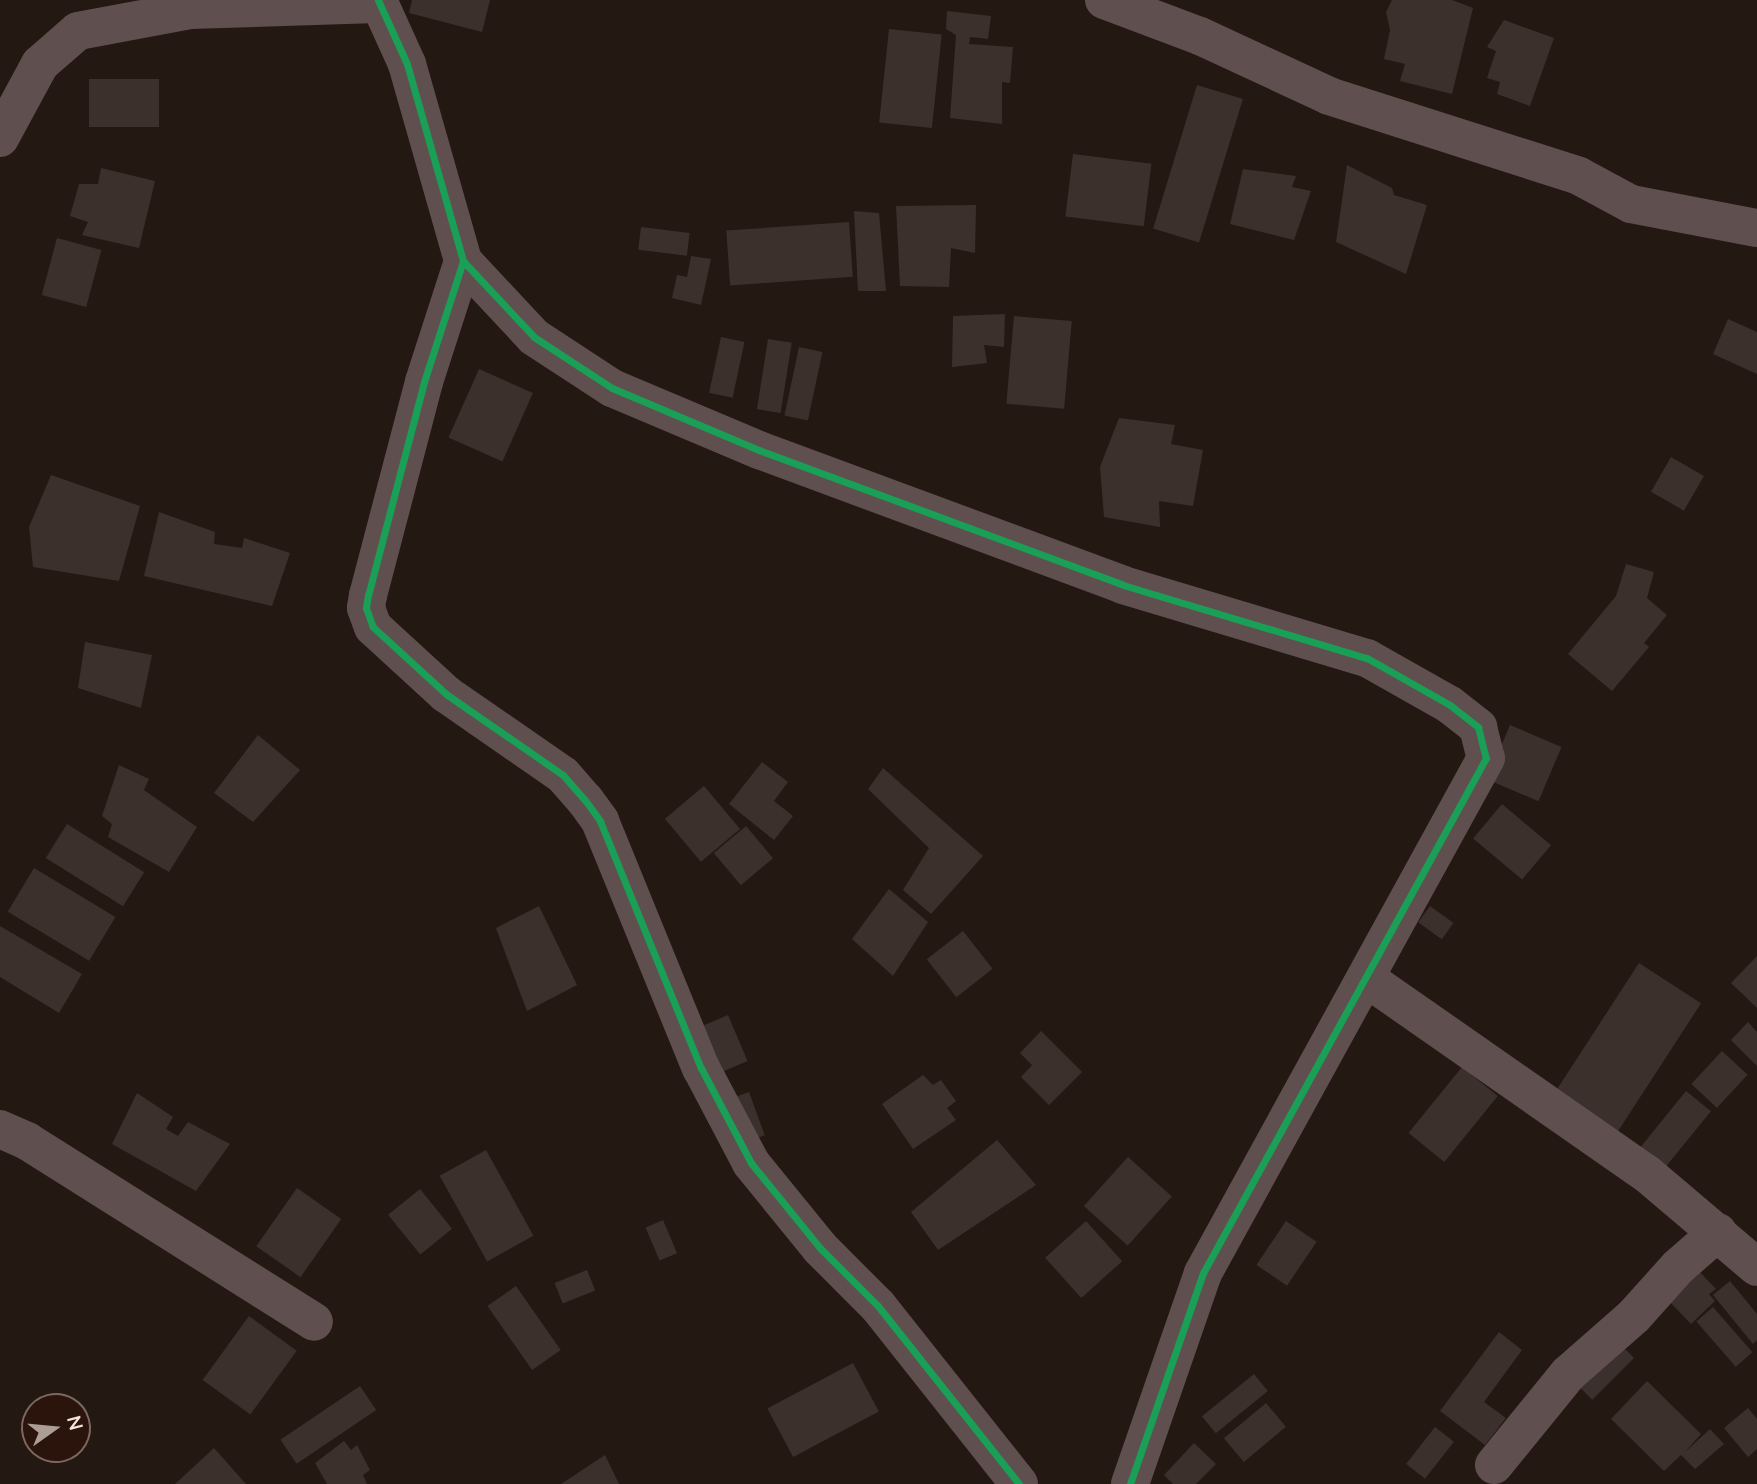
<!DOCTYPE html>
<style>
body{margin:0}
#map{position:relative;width:1757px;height:1484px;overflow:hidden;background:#241812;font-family:"Nunito Sans",sans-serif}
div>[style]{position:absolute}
.building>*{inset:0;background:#3b302b;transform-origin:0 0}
.street>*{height:38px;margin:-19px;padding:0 19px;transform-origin:19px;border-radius:19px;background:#604f4f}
.cycleway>*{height:7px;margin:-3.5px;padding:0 3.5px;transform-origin:3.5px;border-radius:3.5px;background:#1a9f57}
span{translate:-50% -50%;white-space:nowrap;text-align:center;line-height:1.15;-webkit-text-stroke:6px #2b140b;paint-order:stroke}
.north{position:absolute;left:21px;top:1393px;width:70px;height:70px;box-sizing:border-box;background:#2b140b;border:2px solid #7c6860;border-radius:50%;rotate:75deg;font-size:19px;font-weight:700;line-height:28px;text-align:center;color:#f6e5df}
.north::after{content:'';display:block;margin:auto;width:24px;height:32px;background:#ac9d97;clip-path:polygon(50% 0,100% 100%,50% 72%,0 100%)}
</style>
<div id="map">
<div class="building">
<i style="clip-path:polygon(412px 0,490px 0,482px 32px,409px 13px)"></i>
<i style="clip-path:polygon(1392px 0,1452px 0,1473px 8px,1452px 94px,1400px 81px,1405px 64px,1384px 59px,1390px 30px,1386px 12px)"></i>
<i style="clip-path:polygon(947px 11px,991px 16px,988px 39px,970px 37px,969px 44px,1013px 47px,1010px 83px,1002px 82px,1002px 124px,950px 118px,956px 35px,946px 29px)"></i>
<i style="clip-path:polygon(1504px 20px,1554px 38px,1530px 106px,1497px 94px,1500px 82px,1487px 78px,1496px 51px,1487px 47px)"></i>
<i style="left:889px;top:29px;width:53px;height:94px;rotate:6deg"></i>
<i style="left:89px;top:79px;width:70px;height:48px"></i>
<i style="left:1197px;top:85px;width:48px;height:150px;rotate:17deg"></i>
<i style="left:1073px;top:154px;width:79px;height:63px;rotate:7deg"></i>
<i style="clip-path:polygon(1347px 165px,1392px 188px,1394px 195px,1427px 205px,1406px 274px,1336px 242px)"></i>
<i style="clip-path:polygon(101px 168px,155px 181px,139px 248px,82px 235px,88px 222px,70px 216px,79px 184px,98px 184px)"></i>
<i style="clip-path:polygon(1243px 169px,1296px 176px,1292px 187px,1311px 191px,1294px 240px,1230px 224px)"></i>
<i style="clip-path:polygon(976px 205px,975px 253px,951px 248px,949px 287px,900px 286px,896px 206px)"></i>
<i style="clip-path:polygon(854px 211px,879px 213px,886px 291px,858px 291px)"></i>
<i style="left:849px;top:222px;width:55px;height:123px;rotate:86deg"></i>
<i style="left:641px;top:227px;width:49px;height:23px;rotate:7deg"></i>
<i style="left:57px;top:238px;width:46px;height:59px;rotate:15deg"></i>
<i style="clip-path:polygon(691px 256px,711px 259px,701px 305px,672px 298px,677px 275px,687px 277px)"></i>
<i style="clip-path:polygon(1005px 314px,1004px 347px,984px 345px,987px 363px,952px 367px,953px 316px)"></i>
<i style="left:1014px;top:316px;width:58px;height:88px;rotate:5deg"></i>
<i style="clip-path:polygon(1728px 319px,1757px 332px,1757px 374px,1713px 354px)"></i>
<i style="left:721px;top:337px;width:24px;height:57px;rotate:12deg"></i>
<i style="left:768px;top:339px;width:24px;height:71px;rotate:9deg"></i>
<i style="left:799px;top:347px;width:24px;height:70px;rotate:12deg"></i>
<i style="left:479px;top:369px;width:59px;height:75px;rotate:24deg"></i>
<i style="clip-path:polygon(1119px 418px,1175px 425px,1171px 444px,1203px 450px,1193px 506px,1159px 501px,1160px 527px,1104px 517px,1100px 467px)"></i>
<i style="left:1671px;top:457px;width:38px;height:40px;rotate:30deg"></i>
<i style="clip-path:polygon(51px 475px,140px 506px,119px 581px,33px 567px,29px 527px)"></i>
<i style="clip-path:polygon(159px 512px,215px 532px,214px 544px,242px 548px,244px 538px,290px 553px,272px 606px,144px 576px)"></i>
<i style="clip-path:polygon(1626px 564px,1654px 572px,1647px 598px,1667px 615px,1644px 643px,1649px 647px,1612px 691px,1568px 654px,1616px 596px)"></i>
<i style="clip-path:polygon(85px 642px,152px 655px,141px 708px,78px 688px)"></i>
<i style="left:1510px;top:725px;width:56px;height:59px;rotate:23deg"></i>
<i style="clip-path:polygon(258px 735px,300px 770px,253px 822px,214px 793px)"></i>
<i style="clip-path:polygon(762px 762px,788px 782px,774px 801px,793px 816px,774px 840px,729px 804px)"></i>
<i style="clip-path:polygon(119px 765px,149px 779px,144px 790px,197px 827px,169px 872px,108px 837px,112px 824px,102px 816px)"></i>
<i style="clip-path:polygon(883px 768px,983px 856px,931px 914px,903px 890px,929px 848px,868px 789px)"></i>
<i style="left:704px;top:786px;width:56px;height:51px;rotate:50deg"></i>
<i style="left:1502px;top:804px;width:64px;height:45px;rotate:40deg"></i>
<i style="left:67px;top:824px;width:91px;height:40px;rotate:32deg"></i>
<i style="left:746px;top:826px;width:42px;height:42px;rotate:50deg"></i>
<i style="left:34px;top:868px;width:95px;height:51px;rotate:31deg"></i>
<i style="clip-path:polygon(889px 889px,928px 922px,893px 976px,852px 939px)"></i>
<i style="clip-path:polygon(539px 906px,577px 985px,527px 1011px,496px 928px)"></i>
<i style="left:1430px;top:906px;width:29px;height:20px;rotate:36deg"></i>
<i style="clip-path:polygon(0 926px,82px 974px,59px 1013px,0 977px)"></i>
<i style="left:963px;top:931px;width:48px;height:46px;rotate:52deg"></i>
<i style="clip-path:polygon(1757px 956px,1757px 1008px,1731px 983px)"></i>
<i style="left:1639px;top:963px;width:74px;height:166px;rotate:33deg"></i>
<i style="left:728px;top:1015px;width:50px;height:28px;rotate:67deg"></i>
<i style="clip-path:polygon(1748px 1022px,1757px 1032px,1757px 1066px,1731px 1040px)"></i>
<i style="clip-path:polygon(1041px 1031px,1082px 1072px,1049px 1105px,1021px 1077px,1032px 1065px,1020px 1053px)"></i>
<i style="left:1722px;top:1051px;width:35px;height:45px;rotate:43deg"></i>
<i style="left:1462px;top:1067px;width:46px;height:85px;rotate:39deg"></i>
<i style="clip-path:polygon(923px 1075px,933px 1085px,941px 1080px,956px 1101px,947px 1108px,956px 1120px,913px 1149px,882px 1104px)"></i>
<i style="left:1686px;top:1091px;width:32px;height:72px;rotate:39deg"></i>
<i style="left:749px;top:1092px;width:46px;height:23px;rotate:70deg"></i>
<i style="clip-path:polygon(137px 1093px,173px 1117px,166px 1129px,178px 1136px,188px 1122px,230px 1144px,196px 1191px,112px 1144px)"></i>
<i style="clip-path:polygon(997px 1140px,1036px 1185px,938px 1250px,911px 1212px)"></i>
<i style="left:486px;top:1150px;width:98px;height:53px;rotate:61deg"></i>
<i style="left:1128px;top:1157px;width:59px;height:66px;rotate:42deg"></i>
<i style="left:297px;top:1188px;width:54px;height:71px;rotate:35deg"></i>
<i style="left:420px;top:1189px;width:51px;height:41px;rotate:51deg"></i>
<i style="left:663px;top:1220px;width:36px;height:19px;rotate:67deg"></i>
<i style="left:1086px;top:1221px;width:54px;height:55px;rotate:48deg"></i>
<i style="left:1286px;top:1221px;width:37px;height:53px;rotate:34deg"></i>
<i style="clip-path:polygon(1697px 1269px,1716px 1289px,1709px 1294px,1715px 1301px,1691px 1324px,1666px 1298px)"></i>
<i style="left:587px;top:1270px;width:22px;height:35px;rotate:68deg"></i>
<i style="clip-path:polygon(1730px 1281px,1757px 1314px,1757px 1340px,1753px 1344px,1713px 1295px)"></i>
<i style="left:516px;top:1286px;width:78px;height:35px;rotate:55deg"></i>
<i style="left:1713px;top:1307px;width:60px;height:22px;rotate:49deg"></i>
<i style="left:249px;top:1316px;width:59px;height:79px;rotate:36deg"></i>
<i style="clip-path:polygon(1499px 1332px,1522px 1350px,1484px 1402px,1506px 1418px,1485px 1445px,1440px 1411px)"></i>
<i style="left:1617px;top:1341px;width:24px;height:59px;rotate:45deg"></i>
<i style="left:853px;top:1363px;width:55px;height:97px;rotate:62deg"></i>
<i style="left:1254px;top:1374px;width:22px;height:67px;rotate:51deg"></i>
<i style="clip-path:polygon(1647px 1381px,1701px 1434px,1685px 1452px,1710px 1429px,1724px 1444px,1695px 1469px,1681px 1455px,1664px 1471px,1611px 1419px)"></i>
<i style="left:360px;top:1386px;width:29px;height:96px;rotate:56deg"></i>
<i style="left:1266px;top:1403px;width:31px;height:55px;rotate:50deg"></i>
<i style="clip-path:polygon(1748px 1408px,1757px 1419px,1757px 1449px,1748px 1457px,1724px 1428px)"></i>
<i style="left:1435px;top:1427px;width:24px;height:47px;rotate:38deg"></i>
<i style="clip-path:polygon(344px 1441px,351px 1450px,357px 1445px,370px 1470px,363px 1475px,367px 1484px,327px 1484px,315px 1463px)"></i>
<i style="clip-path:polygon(1194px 1443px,1216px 1464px,1196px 1484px,1173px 1484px,1164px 1475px)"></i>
<i style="clip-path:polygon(214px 1448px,246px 1484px,175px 1484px)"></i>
<i style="clip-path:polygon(605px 1455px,619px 1484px,561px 1484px)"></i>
</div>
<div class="street">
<i style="left:378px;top:0;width:70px;rotate:65.6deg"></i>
<i style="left:407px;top:64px;width:205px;rotate:74.1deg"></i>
<i style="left:463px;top:261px;width:104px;rotate:46.9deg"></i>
<i style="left:534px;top:337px;width:93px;rotate:33.2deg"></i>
<i style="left:612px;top:388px;width:160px;rotate:22.9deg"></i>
<i style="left:759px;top:450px;width:388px;rotate:20.3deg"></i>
<i style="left:1123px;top:585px;width:255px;rotate:16.7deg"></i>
<i style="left:1367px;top:658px;width:95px;rotate:29.5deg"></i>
<i style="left:1450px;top:705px;width:36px;rotate:38deg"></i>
<i style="left:1478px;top:727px;width:32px;rotate:76deg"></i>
<i style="left:1486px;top:758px;width:588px;rotate:118.79deg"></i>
<i style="left:1203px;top:1273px;width:223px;rotate:109.1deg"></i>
<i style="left:1104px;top:0;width:103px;rotate:20.6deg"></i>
<i style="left:1200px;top:36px;width:142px;rotate:24.9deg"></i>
<i style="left:1329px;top:96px;width:262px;rotate:17.7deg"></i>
<i style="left:1579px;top:176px;width:59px;rotate:28.3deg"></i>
<i style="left:1631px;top:204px;width:128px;rotate:10.8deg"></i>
<i style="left:0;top:138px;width:84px;rotate:-61.6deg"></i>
<i style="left:40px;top:64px;width:50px;rotate:-41deg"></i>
<i style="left:78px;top:31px;width:114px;rotate:-10.6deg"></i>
<i style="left:190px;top:10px;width:187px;rotate:-1.8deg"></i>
<i style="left:463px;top:261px;width:127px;rotate:107.9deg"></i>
<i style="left:424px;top:382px;width:220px;rotate:104.7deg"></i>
<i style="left:368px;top:595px;width:13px;rotate:99deg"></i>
<i style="left:366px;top:608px;width:20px;rotate:70deg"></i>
<i style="left:373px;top:627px;width:99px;rotate:42.5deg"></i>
<i style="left:446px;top:694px;width:142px;rotate:34.7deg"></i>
<i style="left:563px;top:775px;width:33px;rotate:49deg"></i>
<i style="left:585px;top:800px;width:26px;rotate:54deg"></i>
<i style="left:600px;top:821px;width:267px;rotate:67.8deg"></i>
<i style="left:701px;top:1068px;width:107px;rotate:62.2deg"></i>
<i style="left:751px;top:1163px;width:109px;rotate:50.9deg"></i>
<i style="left:820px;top:1248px;width:82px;rotate:45deg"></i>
<i style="left:878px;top:1306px;width:227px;rotate:51.6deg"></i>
<i style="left:1366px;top:978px;width:341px;rotate:34.9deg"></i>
<i style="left:1646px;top:1173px;width:145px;rotate:40.3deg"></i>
<i style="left:0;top:1129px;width:30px;rotate:24deg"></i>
<i style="left:27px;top:1141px;width:339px;rotate:32.2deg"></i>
<i style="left:1494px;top:1465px;width:117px;rotate:-50.9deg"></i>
<i style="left:1568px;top:1374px;width:88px;rotate:-41.3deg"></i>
<i style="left:1634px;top:1316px;width:66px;rotate:-48.1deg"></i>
<i style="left:1678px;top:1267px;width:53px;rotate:-41.2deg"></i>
</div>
<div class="cycleway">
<i style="left:378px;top:0;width:70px;rotate:65.6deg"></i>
<i style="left:407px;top:64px;width:205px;rotate:74.1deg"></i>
<i style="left:463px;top:261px;width:104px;rotate:46.9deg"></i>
<i style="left:534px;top:337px;width:93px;rotate:33.2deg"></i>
<i style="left:612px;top:388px;width:160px;rotate:22.9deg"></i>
<i style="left:759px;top:450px;width:388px;rotate:20.3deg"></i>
<i style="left:1123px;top:585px;width:255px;rotate:16.7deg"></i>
<i style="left:1367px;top:658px;width:95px;rotate:29.5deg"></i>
<i style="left:1450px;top:705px;width:36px;rotate:38deg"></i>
<i style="left:1478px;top:727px;width:32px;rotate:76deg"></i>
<i style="left:1486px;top:758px;width:588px;rotate:118.79deg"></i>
<i style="left:1203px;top:1273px;width:223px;rotate:109.1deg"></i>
<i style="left:463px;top:261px;width:127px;rotate:107.9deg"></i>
<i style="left:424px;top:382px;width:220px;rotate:104.7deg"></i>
<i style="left:368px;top:595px;width:13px;rotate:99deg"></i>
<i style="left:366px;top:608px;width:20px;rotate:70deg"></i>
<i style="left:373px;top:627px;width:99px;rotate:42.5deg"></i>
<i style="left:446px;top:694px;width:142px;rotate:34.7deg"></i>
<i style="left:563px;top:775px;width:33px;rotate:49deg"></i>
<i style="left:585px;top:800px;width:26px;rotate:54deg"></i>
<i style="left:600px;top:821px;width:267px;rotate:67.8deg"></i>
<i style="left:701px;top:1068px;width:107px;rotate:62.2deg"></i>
<i style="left:751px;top:1163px;width:109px;rotate:50.9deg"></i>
<i style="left:820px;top:1248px;width:82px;rotate:45deg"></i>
<i style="left:878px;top:1306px;width:227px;rotate:51.6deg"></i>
</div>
<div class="north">N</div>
</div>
